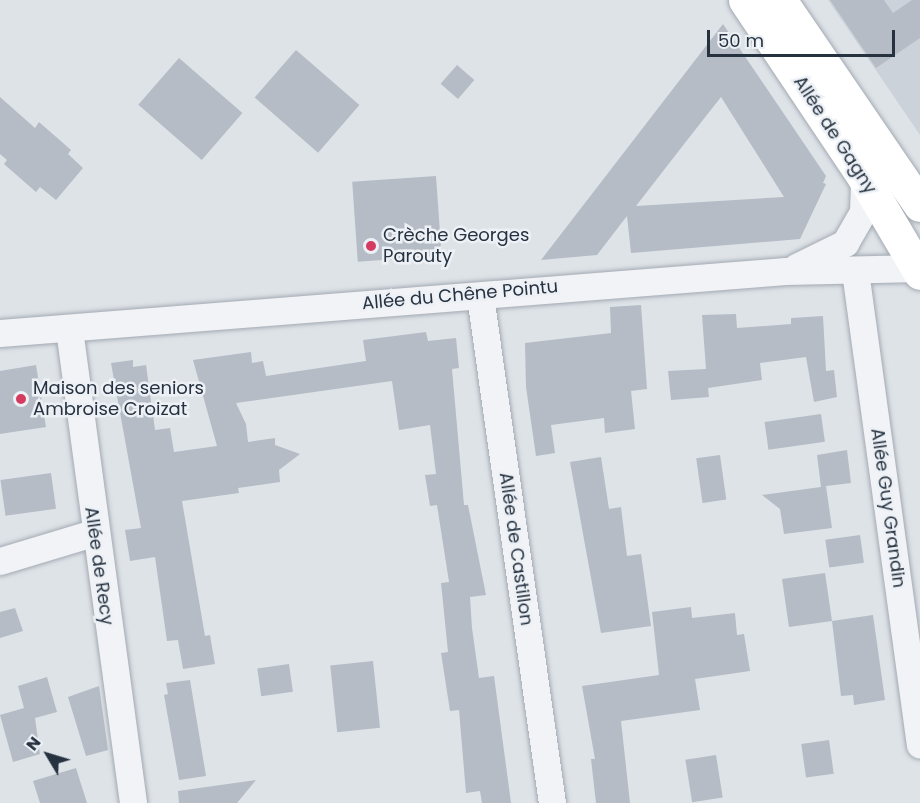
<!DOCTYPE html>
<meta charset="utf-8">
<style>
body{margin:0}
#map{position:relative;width:920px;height:803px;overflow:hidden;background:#dee3e8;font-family:Poppins,sans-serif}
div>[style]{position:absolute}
.built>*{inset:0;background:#ccd2da}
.building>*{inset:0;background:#b5bcc5;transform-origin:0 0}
.roads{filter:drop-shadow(0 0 2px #a3aab2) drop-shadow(0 0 2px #a3aab2)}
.minor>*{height:27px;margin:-13.5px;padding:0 13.5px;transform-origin:13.5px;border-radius:13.5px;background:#f1f3f6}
.major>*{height:33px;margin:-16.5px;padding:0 16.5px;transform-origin:16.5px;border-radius:16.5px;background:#fff}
.dots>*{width:16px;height:16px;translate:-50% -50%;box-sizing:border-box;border:3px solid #edf1f6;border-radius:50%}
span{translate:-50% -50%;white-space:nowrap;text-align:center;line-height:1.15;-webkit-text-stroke:5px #edf1f6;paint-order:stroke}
.street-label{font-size:18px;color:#263240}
.poi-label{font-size:18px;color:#263240}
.left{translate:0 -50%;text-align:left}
.north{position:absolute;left:18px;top:725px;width:60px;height:60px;-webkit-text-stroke:4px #edf1f6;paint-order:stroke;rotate:308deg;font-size:16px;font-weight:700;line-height:24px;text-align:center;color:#263240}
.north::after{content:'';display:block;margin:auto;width:21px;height:27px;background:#263240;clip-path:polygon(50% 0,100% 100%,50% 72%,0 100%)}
.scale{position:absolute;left:707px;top:30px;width:188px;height:27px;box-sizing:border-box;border:3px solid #263240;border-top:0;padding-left:8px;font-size:18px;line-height:21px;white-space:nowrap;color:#263240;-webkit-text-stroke:4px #edf1f6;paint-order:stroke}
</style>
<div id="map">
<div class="built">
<i style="clip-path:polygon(828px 0,920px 0,920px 135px)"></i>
</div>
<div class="building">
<i style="clip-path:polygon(830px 0,884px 0,893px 13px,912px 0,920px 0,920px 38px,876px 68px)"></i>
<i style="clip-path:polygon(evenodd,723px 24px,826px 176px,823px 183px,826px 184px,800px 239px,631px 253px,627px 216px,597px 255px,541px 260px,723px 24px,721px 97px,784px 197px,636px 206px,688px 139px,721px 97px)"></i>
<i style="left:296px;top:50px;width:84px;height:63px;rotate:41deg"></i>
<i style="left:179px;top:58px;width:84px;height:62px;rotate:41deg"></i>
<i style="left:457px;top:65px;width:23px;height:25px;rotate:41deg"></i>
<i style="clip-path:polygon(0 97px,35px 128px,39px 122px,71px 150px,68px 154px,83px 168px,56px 200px,40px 187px,36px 192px,4px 164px,7px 160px,0 154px)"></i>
<i style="left:436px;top:176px;width:80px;height:84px;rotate:86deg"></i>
<i style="clip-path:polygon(641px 305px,647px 389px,631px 391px,635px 429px,605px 433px,604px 418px,551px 425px,555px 453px,536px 456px,526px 387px,525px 343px,611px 333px,610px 307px)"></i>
<i style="clip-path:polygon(736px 314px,737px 328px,791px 324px,791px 318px,823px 316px,826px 371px,834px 370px,837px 397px,814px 402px,806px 357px,760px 363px,762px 380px,708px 388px,709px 397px,671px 400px,668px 371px,706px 369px,702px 315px)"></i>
<i style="clip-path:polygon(426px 332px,428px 341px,456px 338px,459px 368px,452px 369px,464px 505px,468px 505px,486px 595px,470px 597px,472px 628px,479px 678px,494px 676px,511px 803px,482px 803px,480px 791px,466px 793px,459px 710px,450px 711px,441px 653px,448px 652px,441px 583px,449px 582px,437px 505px,430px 506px,425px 475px,436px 474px,430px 425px,399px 430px,392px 381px,236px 403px,246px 424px,248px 442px,275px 438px,275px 445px,300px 454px,279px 470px,280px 482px,238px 488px,239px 493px,182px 501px,205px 636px,210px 635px,215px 664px,183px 669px,178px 640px,167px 641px,155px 557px,130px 561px,125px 530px,141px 528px,111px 363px,133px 360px,133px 367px,146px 365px,155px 430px,170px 428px,174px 452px,217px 446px,193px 360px,251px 352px,252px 363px,263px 361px,266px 376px,366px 361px,363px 340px)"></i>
<i style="clip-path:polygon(36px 365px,46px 427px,0 434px,0 371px)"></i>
<i style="left:821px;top:414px;width:28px;height:57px;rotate:82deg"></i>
<i style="clip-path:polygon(847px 450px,851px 483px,826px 486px,832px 528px,784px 534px,780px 509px,762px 495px,821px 487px,817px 455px)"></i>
<i style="left:720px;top:455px;width:45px;height:24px;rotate:82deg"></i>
<i style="clip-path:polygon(601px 457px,609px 509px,621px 507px,627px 556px,641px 554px,651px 626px,601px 633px,570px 462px)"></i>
<i style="left:51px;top:473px;width:36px;height:51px;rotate:82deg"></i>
<i style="left:860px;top:535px;width:28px;height:35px;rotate:82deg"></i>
<i style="clip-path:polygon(825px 573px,832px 621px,873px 615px,885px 700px,854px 705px,853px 695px,841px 696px,832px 621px,789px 627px,782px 579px)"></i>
<i style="clip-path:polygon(691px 607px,692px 618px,735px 613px,737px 635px,744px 634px,750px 671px,695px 679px,700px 710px,621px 721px,630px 803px,596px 803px,591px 759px,595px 759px,582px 686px,659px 675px,652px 612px)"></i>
<i style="clip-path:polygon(15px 608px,23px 631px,0 638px,0 612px)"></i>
<i style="left:373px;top:661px;width:67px;height:43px;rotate:84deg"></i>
<i style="left:289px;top:664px;width:28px;height:32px;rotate:82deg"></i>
<i style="clip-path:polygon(47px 677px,57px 712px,35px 718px,40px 754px,13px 762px,0 715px,24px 708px,18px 686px)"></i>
<i style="clip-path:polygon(190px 680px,206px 776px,179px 780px,164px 695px,168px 694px,166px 683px)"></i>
<i style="clip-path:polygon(99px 686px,108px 750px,86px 756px,68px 697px)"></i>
<i style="left:829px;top:740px;width:34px;height:28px;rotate:82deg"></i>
<i style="left:716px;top:755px;width:43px;height:31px;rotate:81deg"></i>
<i style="clip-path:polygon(76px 768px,87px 803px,40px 803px,33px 781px)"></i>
<i style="clip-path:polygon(256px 780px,237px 803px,179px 803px,178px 791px)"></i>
</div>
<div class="roads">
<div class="minor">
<i style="left:796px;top:267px;width:55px;rotate:-26.1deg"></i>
<i style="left:845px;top:243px;width:36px;rotate:-60deg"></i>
<i style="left:863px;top:212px;width:34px;rotate:-88deg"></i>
<i style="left:855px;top:271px;width:478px;rotate:82.2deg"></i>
<i style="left:480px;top:296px;width:512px;rotate:81.92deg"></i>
<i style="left:69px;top:329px;width:478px;rotate:82.3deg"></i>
<i style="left:0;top:333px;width:788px;rotate:-4.51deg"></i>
<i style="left:786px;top:271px;width:134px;rotate:-1.3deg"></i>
<i style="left:0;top:561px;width:97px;rotate:-16.8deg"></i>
</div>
<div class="major">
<i style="left:745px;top:0;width:214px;rotate:56.2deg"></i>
<i style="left:864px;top:178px;width:110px;rotate:59.5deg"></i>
<i style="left:780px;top:0;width:248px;rotate:55.7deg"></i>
</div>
</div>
<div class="dots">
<i style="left:371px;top:246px;background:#d53b5f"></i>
<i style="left:21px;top:399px;background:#d53b5f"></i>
</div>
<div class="street-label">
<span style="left:835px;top:135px;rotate:57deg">Allée de Gagny</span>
<span style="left:460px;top:295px;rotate:-5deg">Allée du Chêne Pointu</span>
<span style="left:888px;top:508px;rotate:82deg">Allée Guy Grandin</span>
<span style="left:516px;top:549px;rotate:82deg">Allée de Castillon</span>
<span style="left:99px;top:566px;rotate:82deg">Allée de Recy</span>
</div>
<div class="poi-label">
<span class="left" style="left:383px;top:246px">Crèche Georges<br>Parouty</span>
<span class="left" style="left:33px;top:399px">Maison des seniors<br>Ambroise Croizat</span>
</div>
<div class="north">N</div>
<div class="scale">50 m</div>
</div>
